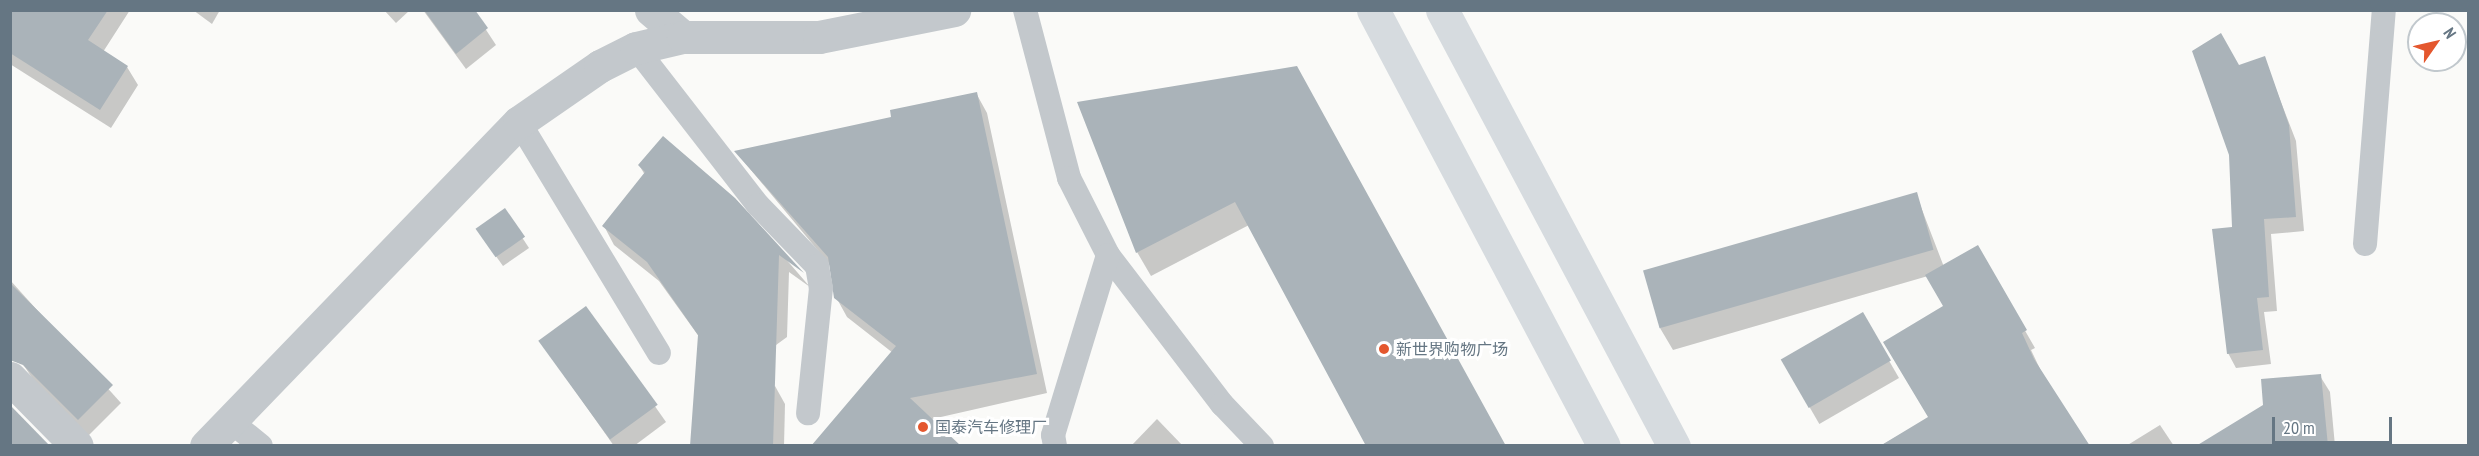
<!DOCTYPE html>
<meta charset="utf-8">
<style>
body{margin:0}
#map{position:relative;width:2479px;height:456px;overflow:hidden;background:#fafaf8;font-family:"PT Sans Narrow","Noto Sans SC",sans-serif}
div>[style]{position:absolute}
.shadow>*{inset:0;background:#0003;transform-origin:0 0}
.building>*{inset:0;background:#aab3b9;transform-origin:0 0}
.service>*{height:24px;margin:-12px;padding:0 12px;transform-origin:12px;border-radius:12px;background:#c3c8cc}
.minor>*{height:33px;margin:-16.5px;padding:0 16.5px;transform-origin:16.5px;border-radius:16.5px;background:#c3c8cc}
.tertiary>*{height:33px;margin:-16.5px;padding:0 16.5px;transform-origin:16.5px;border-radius:16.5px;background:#c3c8cc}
.secondary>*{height:33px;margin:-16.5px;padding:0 16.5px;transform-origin:16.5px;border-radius:16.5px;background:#d6dbdf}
.dots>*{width:16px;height:16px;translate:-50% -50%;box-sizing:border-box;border:3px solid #fff;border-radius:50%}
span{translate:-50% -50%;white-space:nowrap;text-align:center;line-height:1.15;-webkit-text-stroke:6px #fff;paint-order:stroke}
.poi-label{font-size:16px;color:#657683}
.left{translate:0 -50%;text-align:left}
.frame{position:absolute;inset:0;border:12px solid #657683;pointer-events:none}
.north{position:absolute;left:2407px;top:12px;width:60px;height:60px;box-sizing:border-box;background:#fff;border:2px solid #c1c8cd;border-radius:50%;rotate:56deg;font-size:16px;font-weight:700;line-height:24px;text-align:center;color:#657683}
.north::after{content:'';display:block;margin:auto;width:21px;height:27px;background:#e4572e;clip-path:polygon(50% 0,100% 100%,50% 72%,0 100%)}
.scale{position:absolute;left:2272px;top:417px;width:120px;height:27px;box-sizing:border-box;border:3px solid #657683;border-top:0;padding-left:8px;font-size:18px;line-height:21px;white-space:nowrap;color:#657683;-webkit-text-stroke:4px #fff;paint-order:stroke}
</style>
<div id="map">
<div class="shadow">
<i style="clip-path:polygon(10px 10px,130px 10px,103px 52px,127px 67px,138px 85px,111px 128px,10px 64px)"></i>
<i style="clip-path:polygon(193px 10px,220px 10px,212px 24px)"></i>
<i style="clip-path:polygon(384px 10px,410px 10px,396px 23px)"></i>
<i style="clip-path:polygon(423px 10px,473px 10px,496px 45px,466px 69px)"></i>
<i style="clip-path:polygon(2264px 58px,2296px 141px,2304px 231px,2271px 234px,2277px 311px,2264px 312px,2271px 364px,2236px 368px,2228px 353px,2239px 67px)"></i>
<i style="clip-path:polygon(1296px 67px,1249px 225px,1151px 276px,1137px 252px)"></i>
<i style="clip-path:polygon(976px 93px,987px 113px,1047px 393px,813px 446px,893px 353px,847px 317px,836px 297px,830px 265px,736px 152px,893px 118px)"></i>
<i style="clip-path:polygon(639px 165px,734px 199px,810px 287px,789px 272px,787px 337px,707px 395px,700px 338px,659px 281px,614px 245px,604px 226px,645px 175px)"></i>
<i style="clip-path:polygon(1916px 194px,1944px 267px,1977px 247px,2035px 348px,2031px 350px,2041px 371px,2088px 446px,1880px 446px,1929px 418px,1945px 307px,1928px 276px,1673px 350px,1660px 328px)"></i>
<i style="clip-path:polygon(504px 210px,529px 248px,503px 266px,483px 238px)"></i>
<i style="clip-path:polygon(10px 280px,121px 403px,88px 436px,34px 381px,10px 344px)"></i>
<i style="clip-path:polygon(586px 308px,666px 422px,634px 446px,614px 446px,540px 341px)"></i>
<i style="left:1862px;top:314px;width:74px;height:92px;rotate:60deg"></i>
<i style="clip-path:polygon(2320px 376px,2330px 392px,2335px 446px,2199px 446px)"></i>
<i style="clip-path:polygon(775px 386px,785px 404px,784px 446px,701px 446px)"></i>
<i style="clip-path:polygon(1157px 419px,1183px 446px,1131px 446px)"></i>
<i style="clip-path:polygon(2160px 425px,2174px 446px,2126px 446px)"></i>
</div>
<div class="building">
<i style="clip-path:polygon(10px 10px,108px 10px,88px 40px,128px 66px,100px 110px,10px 53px)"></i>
<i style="clip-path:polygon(424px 10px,475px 10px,488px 28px,456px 54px)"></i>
<i style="clip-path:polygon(2221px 33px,2239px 65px,2265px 56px,2289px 125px,2296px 217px,2264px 219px,2269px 297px,2257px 298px,2263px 350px,2227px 354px,2212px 229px,2232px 227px,2229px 155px,2192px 51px)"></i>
<i style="clip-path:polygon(1297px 66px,1506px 446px,1366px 446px,1235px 202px,1136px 253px,1077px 102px)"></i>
<i style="clip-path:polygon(977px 92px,1037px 374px,910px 398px,961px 446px,811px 446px,896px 346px,834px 298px,828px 257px,734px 151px,891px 117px,890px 110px)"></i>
<i style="clip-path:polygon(663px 136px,735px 198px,804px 273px,779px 255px,773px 446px,690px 446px,698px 335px,647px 262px,602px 226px,645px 172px,638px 165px)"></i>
<i style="left:1917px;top:192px;width:60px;height:285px;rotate:74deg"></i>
<i style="left:505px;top:208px;width:35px;height:36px;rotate:55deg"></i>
<i style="clip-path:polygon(1978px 245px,2027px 330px,2022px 333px,2034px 359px,2090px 446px,1880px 446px,1928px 417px,1883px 342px,1943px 306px,1925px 275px)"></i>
<i style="clip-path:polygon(10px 283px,113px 385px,78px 420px,23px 365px,10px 360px)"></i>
<i style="left:586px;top:306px;width:122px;height:59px;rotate:54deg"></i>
<i style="left:1863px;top:312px;width:56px;height:95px;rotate:60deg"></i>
<i style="clip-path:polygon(2321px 374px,2328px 446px,2196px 446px,2263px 405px,2261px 379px)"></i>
<i style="clip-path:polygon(10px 405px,50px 446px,10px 446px)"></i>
</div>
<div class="service">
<i style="left:1025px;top:10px;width:174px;rotate:75.3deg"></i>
<i style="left:1069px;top:178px;width:86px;rotate:63.1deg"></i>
<i style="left:1108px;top:255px;width:188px;rotate:52.6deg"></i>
<i style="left:1222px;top:404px;width:58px;rotate:46.4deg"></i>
<i style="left:636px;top:48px;width:199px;rotate:52.2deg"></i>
<i style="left:758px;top:205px;width:85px;rotate:46deg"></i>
<i style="left:817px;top:266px;width:22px;rotate:80deg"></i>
<i style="left:821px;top:288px;width:126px;rotate:95.9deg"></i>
<i style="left:519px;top:122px;width:270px;rotate:58.8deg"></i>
<i style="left:2365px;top:244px;width:235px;rotate:-85.4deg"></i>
<i style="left:229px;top:420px;width:41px;rotate:39.1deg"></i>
<i style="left:1055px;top:446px;width:11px;rotate:-100deg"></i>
<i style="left:1053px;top:435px;width:188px;rotate:-73deg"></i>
</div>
<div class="minor">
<i style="left:651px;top:10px;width:42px;rotate:40.2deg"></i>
<i style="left:10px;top:378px;width:95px;rotate:45.4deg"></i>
</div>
<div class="tertiary">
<i style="left:206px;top:446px;width:450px;rotate:-46deg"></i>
<i style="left:519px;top:122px;width:98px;rotate:-34.7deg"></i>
<i style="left:600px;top:66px;width:40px;rotate:-26.6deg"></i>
<i style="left:636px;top:48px;width:48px;rotate:-13.2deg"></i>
<i style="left:683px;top:37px;width:136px"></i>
<i style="left:819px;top:37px;width:138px;rotate:-11.3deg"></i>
</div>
<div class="secondary">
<i style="left:1373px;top:10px;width:493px;rotate:62.1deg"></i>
<i style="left:1442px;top:10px;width:494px;rotate:62deg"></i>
</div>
<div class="dots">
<i style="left:1384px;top:349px;background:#e4572e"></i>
<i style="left:923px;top:427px;background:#e4572e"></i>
</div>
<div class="poi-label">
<span class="left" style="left:1396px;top:349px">新世界购物广场</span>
<span class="left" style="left:935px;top:427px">国泰汽车修理厂</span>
</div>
<div class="frame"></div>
<div class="north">N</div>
<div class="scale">20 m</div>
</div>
